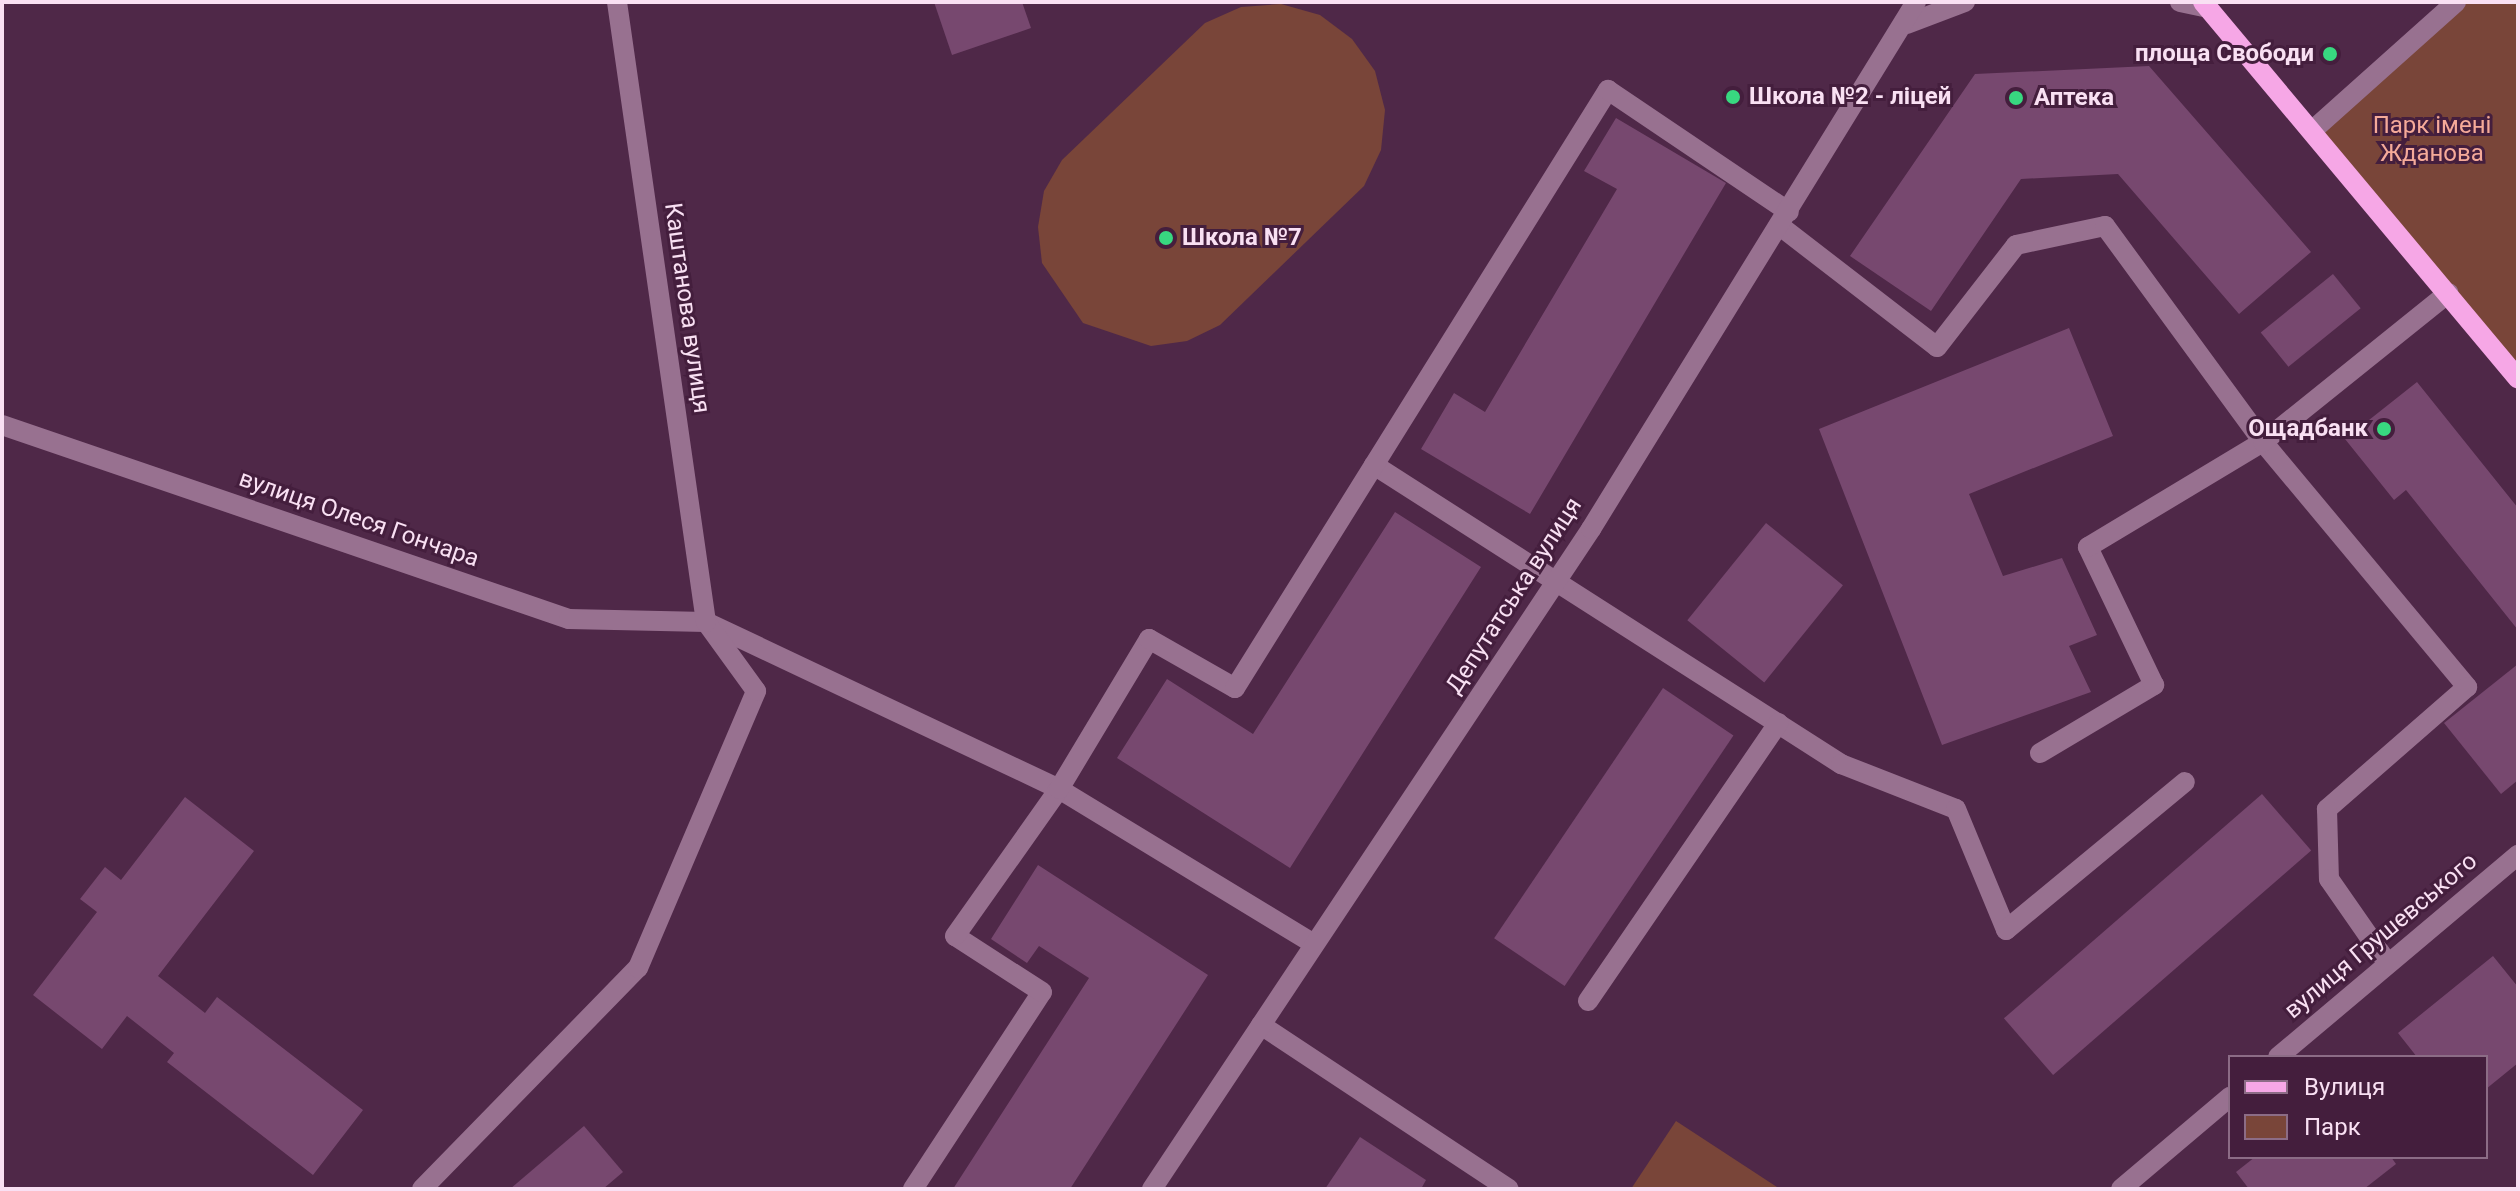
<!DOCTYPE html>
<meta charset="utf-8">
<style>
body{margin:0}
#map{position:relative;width:2520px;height:1191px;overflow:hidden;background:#4f2848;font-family:Roboto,sans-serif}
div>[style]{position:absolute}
.green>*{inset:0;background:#794539}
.building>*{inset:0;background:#77486f;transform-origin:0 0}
.minor>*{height:20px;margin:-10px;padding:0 10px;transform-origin:10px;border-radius:10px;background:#987190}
.major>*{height:20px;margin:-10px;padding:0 10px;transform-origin:10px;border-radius:10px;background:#f6a7e6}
.dots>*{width:22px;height:22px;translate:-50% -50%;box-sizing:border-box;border:4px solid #441e3d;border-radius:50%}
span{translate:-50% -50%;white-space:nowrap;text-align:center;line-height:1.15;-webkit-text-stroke:6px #441e3d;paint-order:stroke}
.poi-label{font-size:24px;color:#f9e0f3;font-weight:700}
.right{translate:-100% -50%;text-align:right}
.left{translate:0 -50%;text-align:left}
.park-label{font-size:24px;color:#f5aa99}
.street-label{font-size:24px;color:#f9e0f3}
.frame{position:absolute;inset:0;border:4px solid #f9e0f3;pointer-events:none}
.legend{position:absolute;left:2228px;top:1055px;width:260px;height:104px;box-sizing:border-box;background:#441e3d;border:2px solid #8c6c86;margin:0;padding:10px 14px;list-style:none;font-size:24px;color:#f9e0f3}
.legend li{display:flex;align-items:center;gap:16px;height:40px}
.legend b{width:40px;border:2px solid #8c6c86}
</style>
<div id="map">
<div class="green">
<i style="clip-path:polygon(2456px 2px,2518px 2px,2518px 379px,2313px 130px)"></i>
<i style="clip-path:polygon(1281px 4px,1320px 15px,1352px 39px,1375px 71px,1385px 110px,1381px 150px,1364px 186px,1220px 325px,1187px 341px,1151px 346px,1083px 323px,1042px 263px,1038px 227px,1044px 191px,1062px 160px,1205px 23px,1241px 7px)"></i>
<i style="clip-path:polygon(1676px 1121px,1780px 1189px,1631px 1189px)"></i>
</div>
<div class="building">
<i style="clip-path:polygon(934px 2px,1022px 2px,1031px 28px,952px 55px)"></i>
<i style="clip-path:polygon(2149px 66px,2311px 252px,2239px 314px,2118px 174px,2021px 179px,1931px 311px,1850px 256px,1975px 74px)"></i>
<i style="clip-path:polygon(1616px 118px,1726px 183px,1530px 514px,1421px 449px,1454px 393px,1485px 412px,1617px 189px,1584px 171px)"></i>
<i style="left:2333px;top:274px;width:44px;height:93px;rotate:51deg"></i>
<i style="clip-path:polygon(2069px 328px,2113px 436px,1969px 494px,2003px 576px,2062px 558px,2097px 635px,2069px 646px,2091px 692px,1942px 745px,1819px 429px)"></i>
<i style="clip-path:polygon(2417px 382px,2518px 508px,2518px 630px,2406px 490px,2394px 500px,2345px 439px)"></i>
<i style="clip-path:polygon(1395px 512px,1481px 567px,1290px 868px,1117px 758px,1167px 679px,1253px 734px)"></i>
<i style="left:1766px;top:523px;width:99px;height:125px;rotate:39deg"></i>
<i style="clip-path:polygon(2518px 664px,2518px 780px,2501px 794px,2444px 723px)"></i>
<i style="left:1663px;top:688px;width:85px;height:302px;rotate:34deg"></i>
<i style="left:2262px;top:794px;width:75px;height:342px;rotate:49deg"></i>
<i style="clip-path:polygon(185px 797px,254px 851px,158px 976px,205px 1013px,217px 997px,363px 1110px,313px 1175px,167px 1062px,174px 1053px,127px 1016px,102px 1049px,33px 995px,97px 912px,80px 899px,105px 867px,121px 880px)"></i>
<i style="clip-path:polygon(1038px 865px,1208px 975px,1070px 1189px,953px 1189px,1089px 978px,1039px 946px,1027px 963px,991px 939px)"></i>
<i style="clip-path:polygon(2493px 956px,2518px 987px,2518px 1063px,2486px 1089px,2486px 1057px,2417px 1057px,2398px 1033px)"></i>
<i style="clip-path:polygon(584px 1126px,623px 1172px,603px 1189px,510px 1189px)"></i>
<i style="clip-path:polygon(1360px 1137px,1426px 1180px,1421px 1189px,1325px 1189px)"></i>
<i style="clip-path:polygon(2255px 1157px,2391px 1157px,2396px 1164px,2364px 1189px,2249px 1189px,2236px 1172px)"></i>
</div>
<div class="minor">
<i style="left:2180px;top:2px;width:29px;rotate:12deg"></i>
<i style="left:1907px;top:24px;width:62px;rotate:-20.8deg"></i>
<i style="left:2313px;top:130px;width:192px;rotate:-41.8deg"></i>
<i style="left:1780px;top:226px;width:198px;rotate:37.6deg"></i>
<i style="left:1937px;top:347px;width:129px;rotate:-52.2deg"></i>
<i style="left:2016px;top:245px;width:91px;rotate:-12.1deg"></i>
<i style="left:2105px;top:226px;width:268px;rotate:53.8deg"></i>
<i style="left:2263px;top:442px;width:319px;rotate:50.2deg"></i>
<i style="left:2467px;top:687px;width:186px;rotate:138.9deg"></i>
<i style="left:2327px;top:809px;width:70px;rotate:88.4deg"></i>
<i style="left:2329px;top:879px;width:103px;rotate:55.2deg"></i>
<i style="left:2px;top:425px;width:599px;rotate:18.89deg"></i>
<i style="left:569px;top:619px;width:137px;rotate:1.3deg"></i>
<i style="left:706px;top:622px;width:391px;rotate:25.3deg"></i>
<i style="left:1059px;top:789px;width:298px;rotate:31.3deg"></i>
<i style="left:1374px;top:465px;width:555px;rotate:32.63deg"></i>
<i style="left:1841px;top:764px;width:123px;rotate:21.4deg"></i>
<i style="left:1956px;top:809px;width:131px;rotate:67.5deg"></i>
<i style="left:2006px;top:930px;width:232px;rotate:-39.6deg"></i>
<i style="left:2040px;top:753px;width:133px;rotate:-30.8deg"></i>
<i style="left:2154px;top:685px;width:153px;rotate:-115.6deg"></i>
<i style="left:2088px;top:547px;width:204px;rotate:-31deg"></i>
<i style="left:2263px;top:442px;width:238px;rotate:-38.8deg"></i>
<i style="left:1588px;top:1001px;width:337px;rotate:-55.6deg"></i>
<i style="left:1261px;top:1025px;width:297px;rotate:33.5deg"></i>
<i style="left:2278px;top:1057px;width:314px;rotate:-40.1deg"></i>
<i style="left:422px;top:1189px;width:309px;rotate:-45.7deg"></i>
<i style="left:638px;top:968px;width:301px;rotate:-66.9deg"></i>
<i style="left:756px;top:691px;width:85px;rotate:-125.9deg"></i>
<i style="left:706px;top:622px;width:626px;rotate:-98.17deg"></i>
<i style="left:913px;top:1189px;width:235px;rotate:-56.8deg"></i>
<i style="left:1042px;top:992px;width:103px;rotate:-147.2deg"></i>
<i style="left:955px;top:936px;width:180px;rotate:-54.7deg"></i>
<i style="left:1059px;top:789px;width:175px;rotate:-59deg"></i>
<i style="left:1149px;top:639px;width:99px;rotate:29.7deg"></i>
<i style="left:1235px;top:688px;width:705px;rotate:-58.05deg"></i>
<i style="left:1608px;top:90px;width:218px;rotate:34deg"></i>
<i style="left:1152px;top:1189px;width:793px;rotate:-56.37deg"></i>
<i style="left:1591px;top:529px;width:619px;rotate:-58.34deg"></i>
<i style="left:2121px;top:1189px;width:143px;rotate:-40.2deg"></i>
</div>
<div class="major">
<i style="left:2203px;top:2px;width:491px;rotate:50.1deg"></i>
</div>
<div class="dots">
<i style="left:2330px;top:54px;background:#38d880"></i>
<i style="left:1733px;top:97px;background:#38d880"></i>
<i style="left:2016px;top:98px;background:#38d880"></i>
<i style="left:1166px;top:238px;background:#38d880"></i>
<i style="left:2384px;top:429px;background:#38d880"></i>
</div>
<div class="poi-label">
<span class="right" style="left:2314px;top:54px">площа Свободи</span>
<span class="left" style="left:1749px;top:97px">Школа №2 - ліцей</span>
<span class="left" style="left:2034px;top:98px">Аптека</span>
<span class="left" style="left:1182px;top:238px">Школа №7</span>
<span class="right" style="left:2368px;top:429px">Ощадбанк</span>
</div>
<div class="park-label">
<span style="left:2432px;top:140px">Парк імені<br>Жданова</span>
</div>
<div class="street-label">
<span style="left:687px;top:308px;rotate:82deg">Каштанова вулиця</span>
<span style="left:359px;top:519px;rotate:19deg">вулиця Олеся Гончара</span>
<span style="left:1514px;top:596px;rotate:-57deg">Депутатська вулиця</span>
<span style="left:2381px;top:936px;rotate:-40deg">вулиця Грушевського</span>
</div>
<div class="frame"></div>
<ul class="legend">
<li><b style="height:10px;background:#f6a7e6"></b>Вулиця</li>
<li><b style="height:22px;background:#794539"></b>Парк</li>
</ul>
</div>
